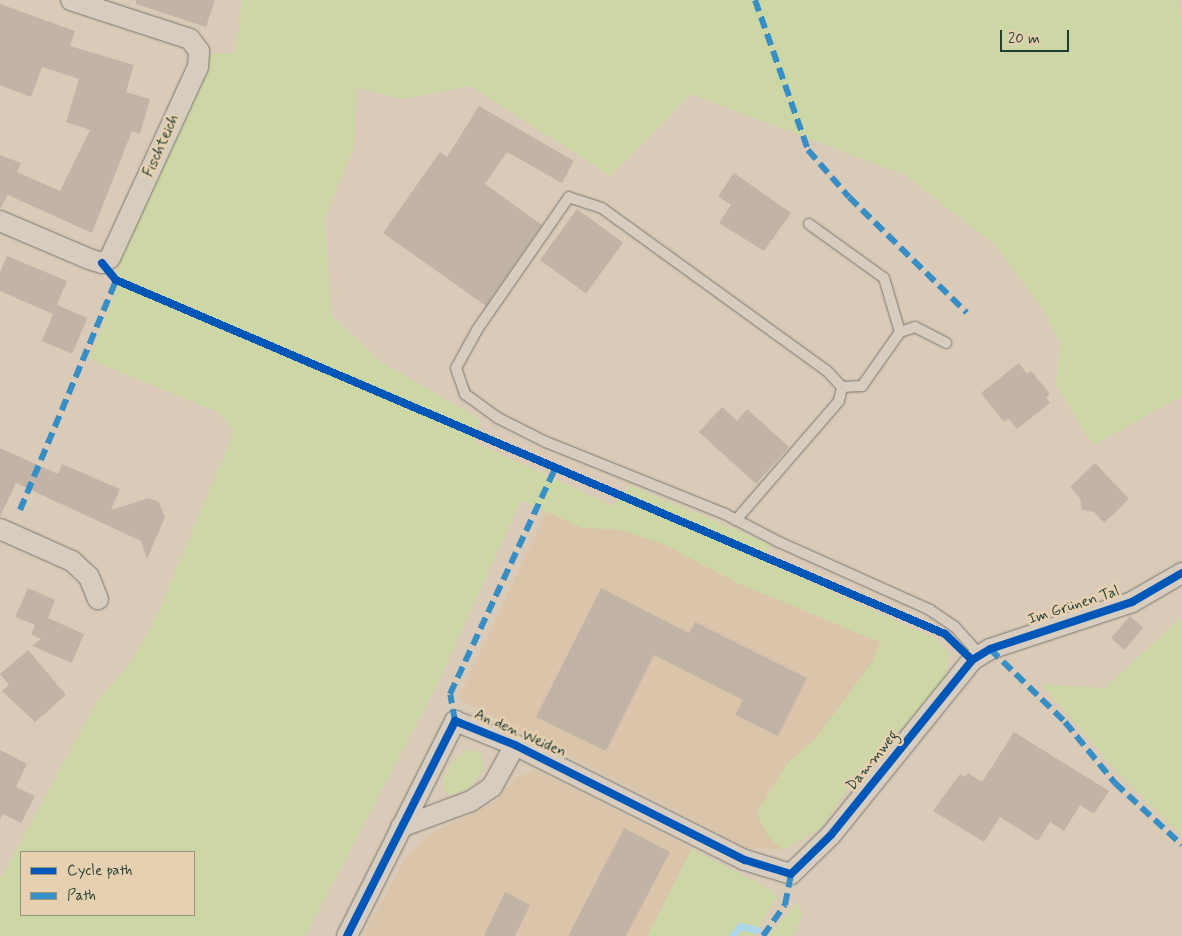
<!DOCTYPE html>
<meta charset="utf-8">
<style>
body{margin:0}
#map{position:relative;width:1182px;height:936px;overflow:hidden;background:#dacbb8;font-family:Mynerve,sans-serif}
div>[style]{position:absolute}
.built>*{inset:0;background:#dbc5aa}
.green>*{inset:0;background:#cdd7a6}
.stream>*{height:7px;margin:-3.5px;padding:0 3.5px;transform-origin:3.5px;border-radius:3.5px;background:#add6e8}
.building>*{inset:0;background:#c1b4a6;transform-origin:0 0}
.roads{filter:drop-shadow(0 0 1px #79776d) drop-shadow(0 0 1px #79776d)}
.lane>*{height:10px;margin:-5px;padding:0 5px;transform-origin:5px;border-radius:5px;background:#d6cdc0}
.street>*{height:20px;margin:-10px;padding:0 10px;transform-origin:10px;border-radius:10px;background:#d6cdc0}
.quiet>*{height:6px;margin-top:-3px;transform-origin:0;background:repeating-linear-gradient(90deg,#378ec5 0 12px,transparent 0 18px)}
.cycleway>*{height:8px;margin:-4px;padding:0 4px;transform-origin:4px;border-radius:4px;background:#0057b8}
span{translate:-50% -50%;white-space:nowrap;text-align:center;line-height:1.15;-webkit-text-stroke:5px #e7d0b0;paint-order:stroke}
.street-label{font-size:15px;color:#1f3d34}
.legend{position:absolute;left:20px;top:851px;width:175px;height:65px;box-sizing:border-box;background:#e7d0b0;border:1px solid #97957e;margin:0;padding:6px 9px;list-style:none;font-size:15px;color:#1f3d34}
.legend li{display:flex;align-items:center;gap:10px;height:25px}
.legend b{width:25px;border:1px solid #97957e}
.scale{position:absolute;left:1000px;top:30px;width:69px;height:22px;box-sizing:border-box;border:2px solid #1f3d34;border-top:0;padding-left:6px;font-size:15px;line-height:18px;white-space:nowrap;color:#1f3d34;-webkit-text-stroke:4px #e7d0b0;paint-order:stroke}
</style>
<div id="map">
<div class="built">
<i style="clip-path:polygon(546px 511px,583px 528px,621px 530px,663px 544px,740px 584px,880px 642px,873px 661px,816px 738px,788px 763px,767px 794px,768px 836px,783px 850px,748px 848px,458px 699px)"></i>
<i style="clip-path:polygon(536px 770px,692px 849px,647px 936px,363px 936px,403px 862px,426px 836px,496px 801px,516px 777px)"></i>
</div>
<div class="green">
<i style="clip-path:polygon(evenodd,242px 0,1178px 0,1182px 23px,1182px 396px,1093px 445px,1056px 385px,1061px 343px,1042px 308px,996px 246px,905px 175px,691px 94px,610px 176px,471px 86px,402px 99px,356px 87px,354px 146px,324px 219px,332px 316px,381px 362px,481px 420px,474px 442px,614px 506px,629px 485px,770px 544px,764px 561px,937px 639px,949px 654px,947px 677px,847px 790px,821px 828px,783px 850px,768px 836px,756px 813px,788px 763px,816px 738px,873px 661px,880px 642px,740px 584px,663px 544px,618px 529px,583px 528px,521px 500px,438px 683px,305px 936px,0 936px,0 880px,98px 700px,130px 664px,156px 618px,234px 432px,220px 413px,89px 359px,114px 298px,120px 249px,146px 187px,211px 54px,235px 53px,242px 0,21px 852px,194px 852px,194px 915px,21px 915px,21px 852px)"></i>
<i style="clip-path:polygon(1182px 617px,1182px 836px,1119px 774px,1041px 684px,1105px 688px)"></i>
<i style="clip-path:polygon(468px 750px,481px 752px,484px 769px,470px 787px,452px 795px,444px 791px,443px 779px,453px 761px)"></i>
<i style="clip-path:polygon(692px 849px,770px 889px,777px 897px,753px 936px,647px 936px)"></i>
<i style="clip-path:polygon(796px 903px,803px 913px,793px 936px,769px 936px)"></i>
</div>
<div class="stream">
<i style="left:732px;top:936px;width:13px;rotate:-51deg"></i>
<i style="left:740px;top:926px;width:18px;rotate:13deg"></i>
</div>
<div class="building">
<i style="clip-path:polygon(136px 0,215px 0,206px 27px,136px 4px)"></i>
<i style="clip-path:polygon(0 4px,75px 31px,70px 46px,134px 65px,126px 92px,150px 99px,140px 134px,132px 131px,92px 233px,8px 195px,0 209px,0 155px,21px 163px,17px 172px,60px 191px,90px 130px,66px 122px,79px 79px,42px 67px,31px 97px,0 85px)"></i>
<i style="clip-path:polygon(479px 106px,574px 161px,562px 183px,507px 152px,485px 184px,542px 225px,486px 306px,383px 233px,440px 152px,447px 157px)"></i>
<i style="clip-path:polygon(734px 173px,791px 213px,764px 251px,719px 223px,731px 205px,718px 196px)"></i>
<i style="left:577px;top:209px;width:57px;height:63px;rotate:36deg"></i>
<i style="clip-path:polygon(7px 256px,67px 281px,53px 314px,0 291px,0 272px)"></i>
<i style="left:57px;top:305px;width:33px;height:39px;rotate:23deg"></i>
<i style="clip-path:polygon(1019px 363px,1027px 374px,1031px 371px,1050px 394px,1046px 397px,1050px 403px,1017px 429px,1009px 419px,1004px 422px,981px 393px)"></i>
<i style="clip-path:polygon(722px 407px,737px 421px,747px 409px,789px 447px,756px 484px,699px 432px)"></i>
<i style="clip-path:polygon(0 448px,58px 474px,62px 464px,120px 489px,111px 510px,149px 498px,159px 502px,165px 517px,147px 559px,141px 541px,16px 483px,0 517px)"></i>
<i style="clip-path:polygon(1095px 463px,1129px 499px,1104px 523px,1094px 512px,1082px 510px,1080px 498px,1070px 487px)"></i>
<i style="clip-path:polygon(28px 588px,55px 600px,48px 618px,84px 634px,72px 663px,32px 646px,41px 639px,31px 634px,35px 625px,15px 617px)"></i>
<i style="clip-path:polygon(601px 588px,689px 633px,695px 622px,807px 678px,778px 736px,735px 715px,743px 700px,654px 655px,606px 751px,536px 717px)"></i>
<i style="left:1130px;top:616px;width:18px;height:29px;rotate:41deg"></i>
<i style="clip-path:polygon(28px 650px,66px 695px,35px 722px,2px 691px,9px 685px,0 674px)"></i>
<i style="clip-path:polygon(1014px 732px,1109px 791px,1094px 814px,1080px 805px,1064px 831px,1050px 822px,1038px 841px,1000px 817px,984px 842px,933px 811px,960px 774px,965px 777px,968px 773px,982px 782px)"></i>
<i style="clip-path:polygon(0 750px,27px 764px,16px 787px,35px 796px,21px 823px,3px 814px,0 820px)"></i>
<i style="clip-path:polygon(624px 828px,670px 852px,626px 936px,568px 936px)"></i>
<i style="clip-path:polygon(505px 892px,530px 905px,515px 936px,484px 936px)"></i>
</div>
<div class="roads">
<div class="lane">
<i style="left:809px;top:224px;width:92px;rotate:35.8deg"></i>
<i style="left:884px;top:278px;width:56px;rotate:73.5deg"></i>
<i style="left:900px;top:332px;width:66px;rotate:125.1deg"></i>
<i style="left:862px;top:386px;width:20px;rotate:177deg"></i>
<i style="left:900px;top:332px;width:16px;rotate:-18deg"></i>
<i style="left:915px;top:327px;width:35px;rotate:27deg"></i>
<i style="left:736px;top:520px;width:157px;rotate:-49.1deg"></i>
<i style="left:839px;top:401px;width:14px;rotate:-78deg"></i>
<i style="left:842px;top:387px;width:22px;rotate:-133deg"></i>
<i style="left:827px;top:371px;width:278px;rotate:-144.1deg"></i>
<i style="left:602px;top:208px;width:35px;rotate:-162deg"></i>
<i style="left:569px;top:197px;width:162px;rotate:124.7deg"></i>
<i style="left:477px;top:330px;width:43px;rotate:118.9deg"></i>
<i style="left:456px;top:368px;width:28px;rotate:71deg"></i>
<i style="left:465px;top:394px;width:41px;rotate:36deg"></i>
<i style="left:498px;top:418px;width:54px;rotate:26.6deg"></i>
<i style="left:546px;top:442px;width:193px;rotate:21.9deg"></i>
<i style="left:725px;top:514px;width:61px;rotate:27.4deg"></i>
<i style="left:779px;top:542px;width:166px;rotate:24.2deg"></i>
<i style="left:930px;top:610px;width:30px;rotate:34deg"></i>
<i style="left:955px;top:627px;width:38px;rotate:48deg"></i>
</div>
<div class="street">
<i style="left:0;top:221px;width:97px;rotate:23.1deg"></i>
<i style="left:89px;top:259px;width:14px;rotate:17deg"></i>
<i style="left:102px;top:263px;width:9px;rotate:-32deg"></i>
<i style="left:110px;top:258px;width:210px;rotate:-65.3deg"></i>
<i style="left:198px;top:67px;width:16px;rotate:-86deg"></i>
<i style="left:199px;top:51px;width:15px;rotate:-127deg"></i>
<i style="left:190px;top:39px;width:125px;rotate:-161.9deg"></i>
<i style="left:0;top:529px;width:79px;rotate:24deg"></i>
<i style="left:72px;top:561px;width:23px;rotate:43deg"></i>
<i style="left:89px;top:577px;width:24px;rotate:68deg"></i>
<i style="left:401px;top:827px;width:75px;rotate:-20.4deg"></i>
<i style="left:471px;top:801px;width:25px;rotate:-34deg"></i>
<i style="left:492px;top:787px;width:48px;rotate:-61.3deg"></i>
<i style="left:347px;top:936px;width:241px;rotate:-63.3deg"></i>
<i style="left:455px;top:721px;width:65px;rotate:21.8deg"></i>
<i style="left:515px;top:745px;width:257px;rotate:26.6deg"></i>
<i style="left:745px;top:860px;width:48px;rotate:16.9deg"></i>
<i style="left:791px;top:874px;width:56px;rotate:-44.3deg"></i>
<i style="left:831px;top:835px;width:225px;rotate:-51.1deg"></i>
<i style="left:972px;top:660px;width:21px;rotate:-31deg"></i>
<i style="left:990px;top:649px;width:150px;rotate:-18.3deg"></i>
<i style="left:1132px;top:602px;width:58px;rotate:-30.1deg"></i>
</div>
</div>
<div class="quiet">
<i style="left:755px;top:0;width:159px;rotate:70.5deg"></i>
<i style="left:808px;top:150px;width:62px;rotate:48.9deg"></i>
<i style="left:849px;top:197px;width:165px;rotate:44.5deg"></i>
<i style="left:20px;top:510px;width:249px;rotate:-67.3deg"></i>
<i style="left:990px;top:649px;width:105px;rotate:44.2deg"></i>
<i style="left:1065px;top:722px;width:79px;rotate:50.7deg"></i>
<i style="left:1115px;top:783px;width:91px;rotate:42.8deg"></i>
<i style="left:455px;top:721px;width:27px;rotate:-100deg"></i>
<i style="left:450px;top:694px;width:251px;rotate:-65deg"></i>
<i style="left:763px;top:936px;width:38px;rotate:-55deg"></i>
<i style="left:785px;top:905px;width:32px;rotate:-79deg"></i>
</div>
<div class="cycleway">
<i style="left:102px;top:263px;width:22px;rotate:51deg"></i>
<i style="left:116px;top:280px;width:901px;rotate:23.12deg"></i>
<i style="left:945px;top:634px;width:37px;rotate:44deg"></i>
<i style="left:347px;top:936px;width:241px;rotate:-63.3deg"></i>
<i style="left:455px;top:721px;width:65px;rotate:21.8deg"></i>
<i style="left:515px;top:745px;width:257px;rotate:26.6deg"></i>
<i style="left:745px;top:860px;width:48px;rotate:16.9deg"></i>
<i style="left:791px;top:874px;width:56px;rotate:-44.3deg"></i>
<i style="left:831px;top:835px;width:225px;rotate:-51.1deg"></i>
<i style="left:972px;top:660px;width:21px;rotate:-31deg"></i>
<i style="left:990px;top:649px;width:150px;rotate:-18.3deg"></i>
<i style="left:1132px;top:602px;width:58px;rotate:-30.1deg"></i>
</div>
<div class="street-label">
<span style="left:162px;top:146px;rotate:-66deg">Fischteich</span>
<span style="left:1074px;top:606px;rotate:-18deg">Im Grünen Tal</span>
<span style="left:520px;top:734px;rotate:24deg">An den Weiden</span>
<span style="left:873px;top:761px;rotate:-51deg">Dammweg</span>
</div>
<ul class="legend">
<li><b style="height:6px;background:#0057b8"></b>Cycle path</li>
<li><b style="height:6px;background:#378ec5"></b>Path</li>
</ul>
<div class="scale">20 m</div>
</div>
